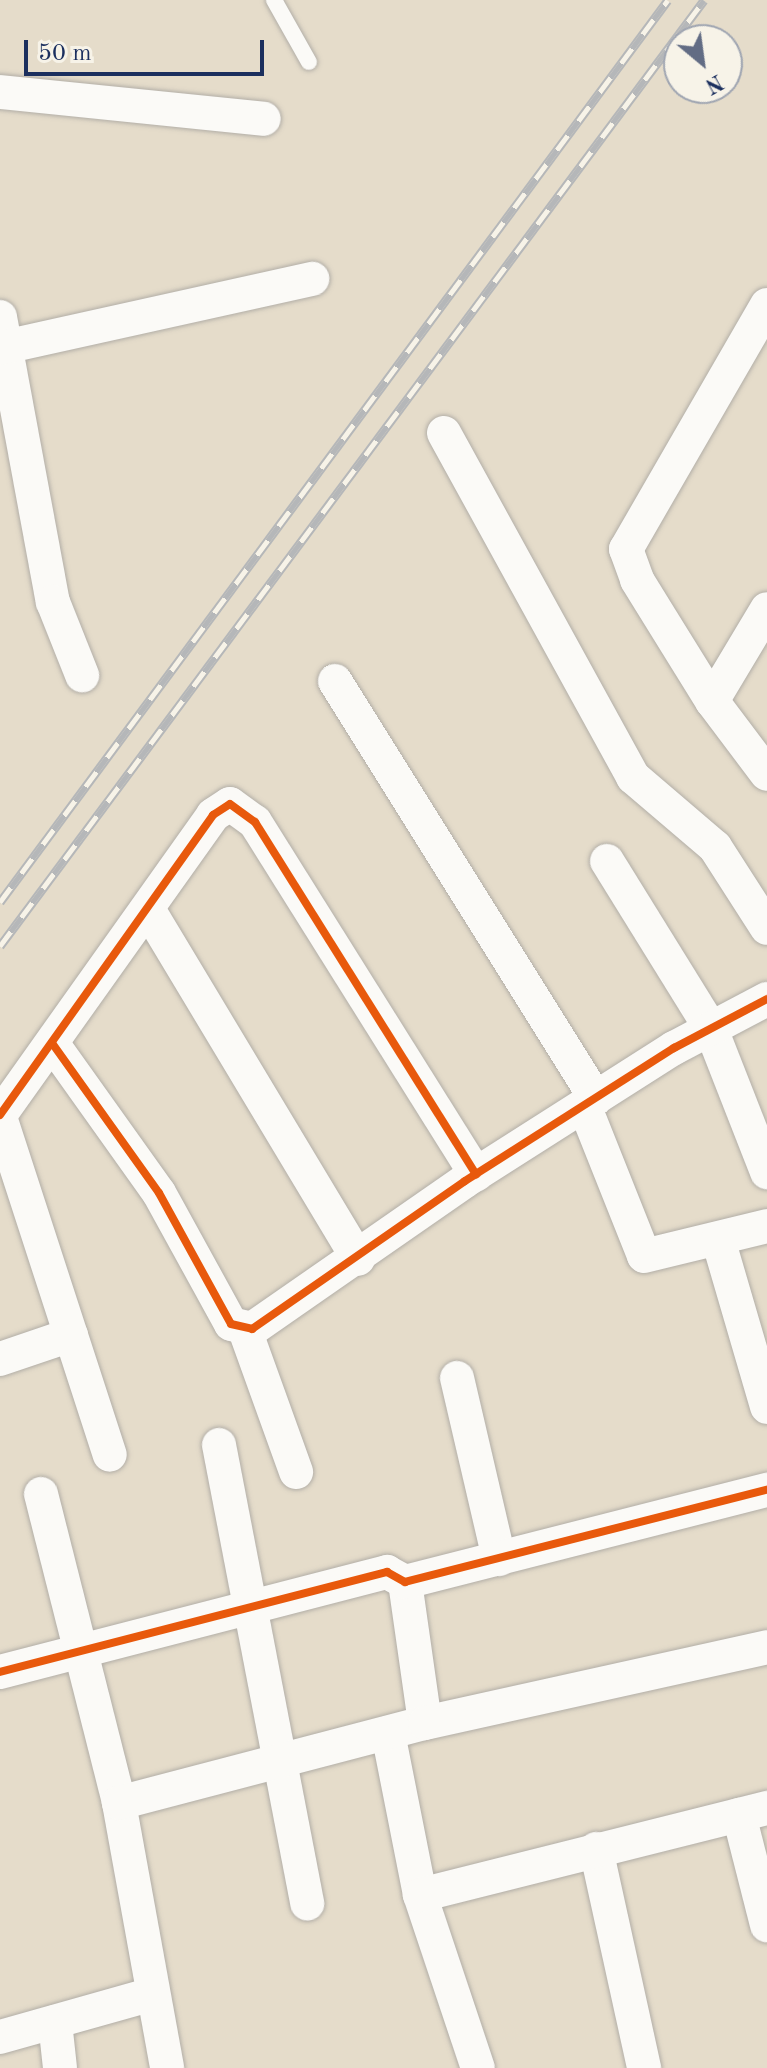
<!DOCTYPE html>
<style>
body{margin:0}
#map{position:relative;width:767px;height:2068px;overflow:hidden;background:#e5dcca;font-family:"Old Standard TT",serif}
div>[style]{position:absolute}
.roads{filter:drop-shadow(0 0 2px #b2aea7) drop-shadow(0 0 2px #b2aea7)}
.service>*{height:16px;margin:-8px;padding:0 8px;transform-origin:8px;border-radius:8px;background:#fbfaf7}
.minor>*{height:34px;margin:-17px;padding:0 17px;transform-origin:17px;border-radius:17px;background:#fbfaf7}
.rail>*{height:9px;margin-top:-4.5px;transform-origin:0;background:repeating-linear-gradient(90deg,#f7f3e8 0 18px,#b5b7b9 0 36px);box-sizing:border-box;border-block:2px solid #b5b7b9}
.cycleway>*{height:8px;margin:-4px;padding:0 4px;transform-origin:4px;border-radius:4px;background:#e8590c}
span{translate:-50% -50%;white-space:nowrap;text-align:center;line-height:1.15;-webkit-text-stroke:7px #f7f3e8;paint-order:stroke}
.north{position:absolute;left:663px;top:24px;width:80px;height:80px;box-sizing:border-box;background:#f7f3e8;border:2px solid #9fa5b1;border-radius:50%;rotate:151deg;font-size:22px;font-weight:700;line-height:32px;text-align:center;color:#1b2f5e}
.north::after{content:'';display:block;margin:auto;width:28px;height:36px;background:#626c84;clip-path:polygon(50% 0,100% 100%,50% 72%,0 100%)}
.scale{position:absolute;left:24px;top:40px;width:240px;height:36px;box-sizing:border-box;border:4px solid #1b2f5e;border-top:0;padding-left:10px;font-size:24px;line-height:28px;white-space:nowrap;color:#1b2f5e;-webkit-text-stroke:6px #f7f3e8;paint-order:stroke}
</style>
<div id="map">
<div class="roads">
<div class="service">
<i style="left:274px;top:0;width:71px;rotate:60.6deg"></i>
</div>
<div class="minor">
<i style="left:0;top:92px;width:265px;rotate:5.8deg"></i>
<i style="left:767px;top:305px;width:282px;rotate:120deg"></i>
<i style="left:626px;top:549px;width:33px;rotate:70deg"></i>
<i style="left:637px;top:580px;width:142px;rotate:58.2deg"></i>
<i style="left:712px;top:701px;width:91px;rotate:53deg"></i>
<i style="left:0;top:317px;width:290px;rotate:79.5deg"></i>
<i style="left:53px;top:602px;width:79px;rotate:68.3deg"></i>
<i style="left:0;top:348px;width:320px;rotate:-12.5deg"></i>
<i style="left:444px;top:433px;width:393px;rotate:61.2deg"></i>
<i style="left:633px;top:777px;width:108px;rotate:40.5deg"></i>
<i style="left:715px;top:847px;width:96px;rotate:57.3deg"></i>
<i style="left:335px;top:681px;width:492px;rotate:58deg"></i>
<i style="left:712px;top:701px;width:107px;rotate:-59.1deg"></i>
<i style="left:607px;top:861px;width:198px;rotate:58.2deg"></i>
<i style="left:711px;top:1029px;width:154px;rotate:68.6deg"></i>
<i style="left:148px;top:909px;width:408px;rotate:59deg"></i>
<i style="left:52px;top:1043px;width:184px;rotate:54.5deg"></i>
<i style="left:159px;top:1193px;width:149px;rotate:61.2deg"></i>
<i style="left:231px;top:1324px;width:22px;rotate:13deg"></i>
<i style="left:252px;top:1329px;width:259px;rotate:-34.8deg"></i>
<i style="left:465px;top:1181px;width:248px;rotate:-32.5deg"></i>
<i style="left:674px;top:1048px;width:105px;rotate:-27.8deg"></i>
<i style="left:584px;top:1105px;width:162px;rotate:68.3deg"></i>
<i style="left:644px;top:1256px;width:127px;rotate:-13.7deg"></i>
<i style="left:0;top:1115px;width:368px;rotate:-54.6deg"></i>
<i style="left:213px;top:815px;width:20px;rotate:-33deg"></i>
<i style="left:230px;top:804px;width:31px;rotate:36deg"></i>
<i style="left:255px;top:822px;width:416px;rotate:57.9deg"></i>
<i style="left:0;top:1117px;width:355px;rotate:72deg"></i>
<i style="left:718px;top:1239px;width:175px;rotate:73.7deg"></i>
<i style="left:245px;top:1330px;width:151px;rotate:70.2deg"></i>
<i style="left:0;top:1359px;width:75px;rotate:-18.7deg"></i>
<i style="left:457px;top:1378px;width:186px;rotate:76.9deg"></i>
<i style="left:219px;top:1445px;width:467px;rotate:79.1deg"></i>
<i style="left:41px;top:1494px;width:319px;rotate:75.8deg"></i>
<i style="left:119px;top:1803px;width:269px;rotate:79.7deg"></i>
<i style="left:405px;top:1582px;width:142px;rotate:81.9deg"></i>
<i style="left:0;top:1672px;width:400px;rotate:-14.5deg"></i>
<i style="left:387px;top:1572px;width:21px;rotate:29deg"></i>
<i style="left:405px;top:1582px;width:374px;rotate:-14.3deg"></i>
<i style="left:388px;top:1733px;width:165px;rotate:78.8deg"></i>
<i style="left:420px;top:1895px;width:182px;rotate:71.5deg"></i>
<i style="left:119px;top:1803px;width:316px;rotate:-14.7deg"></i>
<i style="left:425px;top:1723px;width:350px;rotate:-12.5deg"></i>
<i style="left:739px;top:1815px;width:114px;rotate:75.7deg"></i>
<i style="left:596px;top:1849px;width:224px;rotate:77.6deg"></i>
<i style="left:420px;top:1895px;width:358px;rotate:-14.1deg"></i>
<i style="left:55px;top:2022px;width:46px;rotate:83.8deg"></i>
<i style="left:0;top:2037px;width:159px;rotate:-15.7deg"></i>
</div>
</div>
<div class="rail">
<i style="left:0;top:902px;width:1122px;rotate:-53.48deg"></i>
<i style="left:0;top:946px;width:1179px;rotate:-53.34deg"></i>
</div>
<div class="cycleway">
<i style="left:52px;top:1043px;width:184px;rotate:54.5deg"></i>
<i style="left:159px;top:1193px;width:149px;rotate:61.2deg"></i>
<i style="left:231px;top:1324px;width:22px;rotate:13deg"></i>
<i style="left:252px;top:1329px;width:259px;rotate:-34.8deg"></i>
<i style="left:465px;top:1181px;width:248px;rotate:-32.5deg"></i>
<i style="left:674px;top:1048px;width:105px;rotate:-27.8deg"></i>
<i style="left:0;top:1115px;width:368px;rotate:-54.6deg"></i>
<i style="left:213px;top:815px;width:20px;rotate:-33deg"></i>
<i style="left:230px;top:804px;width:31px;rotate:36deg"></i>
<i style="left:255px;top:822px;width:416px;rotate:57.9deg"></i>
<i style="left:0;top:1672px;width:400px;rotate:-14.5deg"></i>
<i style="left:387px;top:1572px;width:21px;rotate:29deg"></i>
<i style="left:405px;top:1582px;width:374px;rotate:-14.3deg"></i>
</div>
<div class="north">N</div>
<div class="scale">50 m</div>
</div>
